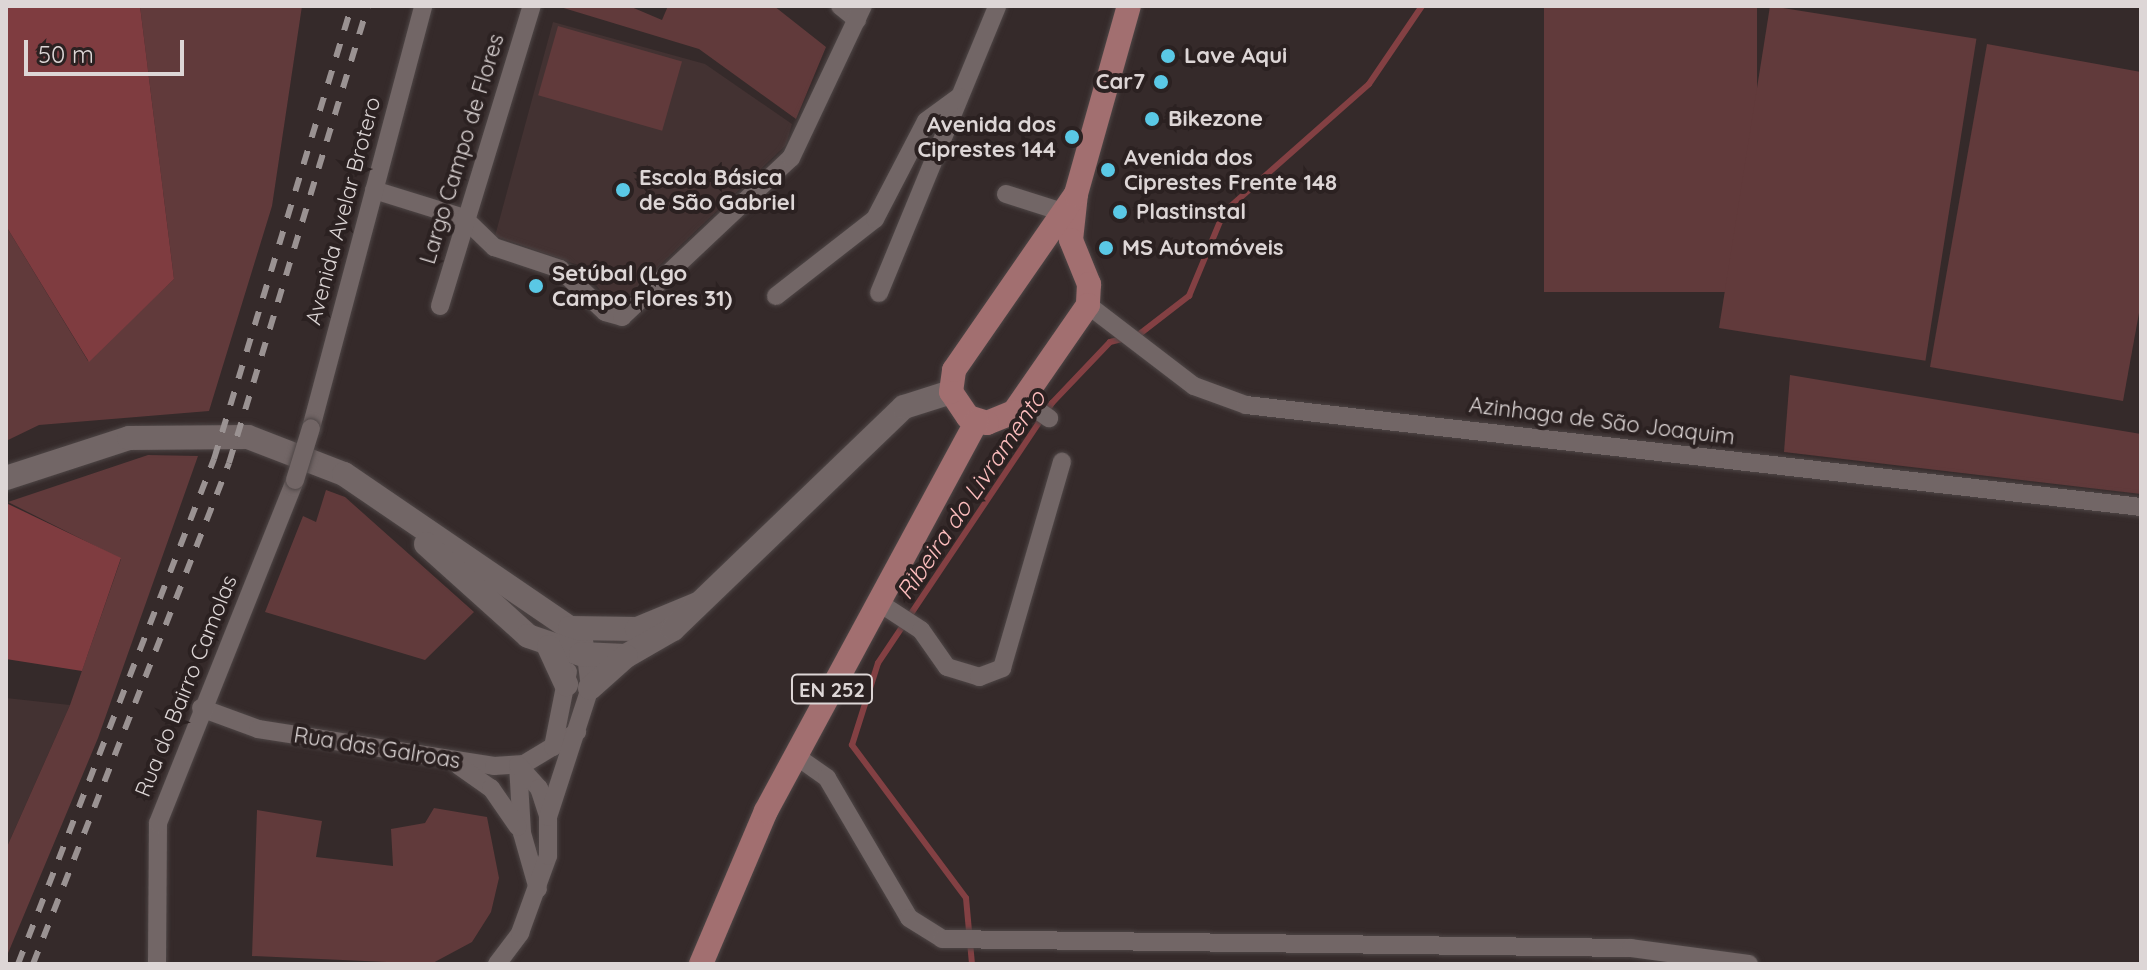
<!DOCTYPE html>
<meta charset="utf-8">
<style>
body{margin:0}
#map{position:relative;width:2147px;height:970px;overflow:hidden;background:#352a2a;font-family:Quicksand,sans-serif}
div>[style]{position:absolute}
.built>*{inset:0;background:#433232}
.green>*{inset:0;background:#613a3b;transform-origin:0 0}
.forest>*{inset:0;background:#7f3c40}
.stream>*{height:6px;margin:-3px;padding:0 3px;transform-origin:3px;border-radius:3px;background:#834043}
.roads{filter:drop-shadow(0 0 2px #4e4646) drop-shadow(0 0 2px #4e4646)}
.minor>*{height:18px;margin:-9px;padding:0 9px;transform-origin:9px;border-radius:9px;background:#726666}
.secondary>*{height:24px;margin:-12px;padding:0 12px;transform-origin:12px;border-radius:12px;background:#726666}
.primary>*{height:24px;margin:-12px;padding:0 12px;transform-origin:12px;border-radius:12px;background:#a26f70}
.rail>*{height:6px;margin-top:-3px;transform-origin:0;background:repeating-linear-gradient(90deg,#9a9292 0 14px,transparent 0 28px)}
.bridges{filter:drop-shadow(0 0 2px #4e4646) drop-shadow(0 0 2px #4e4646)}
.minor-bridge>*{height:18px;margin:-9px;padding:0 9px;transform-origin:9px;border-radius:9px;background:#726666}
.dots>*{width:22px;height:22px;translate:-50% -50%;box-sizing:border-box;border:4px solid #2b2121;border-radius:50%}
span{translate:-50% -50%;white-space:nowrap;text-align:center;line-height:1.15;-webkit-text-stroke:8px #2b2121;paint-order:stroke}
.shield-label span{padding:2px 6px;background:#2b2121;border:2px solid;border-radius:6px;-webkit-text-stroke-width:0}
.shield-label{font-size:20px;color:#ddd6d6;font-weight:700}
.poi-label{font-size:22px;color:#ddd6d6;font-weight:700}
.left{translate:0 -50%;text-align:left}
.right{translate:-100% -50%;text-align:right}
.street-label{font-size:22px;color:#ddd6d6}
.water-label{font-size:24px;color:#fcbdbd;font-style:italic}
.frame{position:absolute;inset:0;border:8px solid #ddd6d6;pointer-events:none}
.scale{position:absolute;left:24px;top:40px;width:160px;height:36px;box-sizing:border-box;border:4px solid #ddd6d6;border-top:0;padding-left:10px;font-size:24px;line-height:28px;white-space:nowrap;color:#ddd6d6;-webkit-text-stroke:6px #2b2121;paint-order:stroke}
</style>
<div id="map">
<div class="built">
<i style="clip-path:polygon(553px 22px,705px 64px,792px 124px,786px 145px,623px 300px,607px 299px,581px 266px,495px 236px)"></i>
<i style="clip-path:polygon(6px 698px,70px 705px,6px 849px)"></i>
</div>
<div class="green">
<i style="clip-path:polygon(140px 6px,302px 6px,272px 206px,209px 411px,39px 425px,6px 441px,6px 226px,88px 361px,174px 279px)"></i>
<i style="clip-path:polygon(557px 6px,629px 6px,662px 20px,668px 6px,774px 6px,826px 47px,796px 119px,699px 49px)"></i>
<i style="left:1544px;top:6px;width:213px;height:286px"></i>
<i style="left:1770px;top:6px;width:209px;height:326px;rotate:9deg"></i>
<i style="left:558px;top:26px;width:129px;height:72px;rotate:16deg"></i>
<i style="clip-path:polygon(1987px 44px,2141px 72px,2141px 302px,2123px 401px,1930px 367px)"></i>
<i style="clip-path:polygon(1790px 375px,2141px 434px,2141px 494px,1784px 452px)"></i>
<i style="clip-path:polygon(148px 455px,198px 456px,98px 738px,6px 958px,6px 849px,70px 705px,121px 559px,8px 502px)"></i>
<i style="clip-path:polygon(326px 490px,345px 497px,474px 612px,425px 660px,265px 612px,303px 516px,316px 522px)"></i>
<i style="clip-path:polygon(434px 808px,487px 817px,499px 878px,491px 912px,472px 942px,431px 964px,252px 956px,257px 810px,322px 821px,316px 857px,393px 866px,391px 829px,425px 823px)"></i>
</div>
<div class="forest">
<i style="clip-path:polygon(6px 6px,140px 6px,174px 279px,89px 362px,6px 226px)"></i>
<i style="clip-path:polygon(6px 503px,121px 558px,82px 671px,6px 659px)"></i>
</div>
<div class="stream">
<i style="left:1137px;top:336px;width:66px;rotate:-37.6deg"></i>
<i style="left:1189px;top:296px;width:91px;rotate:-67.4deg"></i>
<i style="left:1224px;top:212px;width:193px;rotate:-41.4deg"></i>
<i style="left:1369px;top:84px;width:94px;rotate:-55.8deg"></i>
<i style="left:972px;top:964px;width:66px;rotate:-95.2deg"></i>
<i style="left:966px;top:898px;width:191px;rotate:-126.7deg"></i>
<i style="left:852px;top:745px;width:86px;rotate:-72.4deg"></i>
<i style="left:878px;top:663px;width:313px;rotate:-56.2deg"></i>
<i style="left:1052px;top:403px;width:84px;rotate:-46.4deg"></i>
<i style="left:1110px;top:342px;width:16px;rotate:-14deg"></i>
</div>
<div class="roads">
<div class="minor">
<i style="left:840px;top:6px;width:22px;rotate:39deg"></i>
<i style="left:374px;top:190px;width:94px;rotate:17.3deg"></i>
<i style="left:464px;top:218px;width:42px;rotate:44deg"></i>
<i style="left:494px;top:247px;width:70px;rotate:18.4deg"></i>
<i style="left:560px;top:269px;width:62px;rotate:43.7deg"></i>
<i style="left:605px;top:312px;width:18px;rotate:16deg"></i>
<i style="left:622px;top:317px;width:232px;rotate:-43.3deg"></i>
<i style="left:791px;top:158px;width:168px;rotate:-64.7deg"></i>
<i style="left:1006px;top:194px;width:63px;rotate:17.6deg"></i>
<i style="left:879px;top:293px;width:310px;rotate:-67.6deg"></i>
<i style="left:776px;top:296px;width:125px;rotate:-37.9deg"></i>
<i style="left:875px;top:219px;width:110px;rotate:-62.5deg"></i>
<i style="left:926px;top:121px;width:41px;rotate:-36deg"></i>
<i style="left:1088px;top:305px;width:133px;rotate:37.4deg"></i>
<i style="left:1194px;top:386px;width:55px;rotate:20.1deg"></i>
<i style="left:1246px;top:405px;width:901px;rotate:6.5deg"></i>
<i style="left:440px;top:306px;width:314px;rotate:-73deg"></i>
<i style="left:1023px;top:400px;width:32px;rotate:35deg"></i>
<i style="left:311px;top:428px;width:437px;rotate:-75.1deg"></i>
<i style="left:878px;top:602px;width:51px;rotate:33.1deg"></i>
<i style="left:921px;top:630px;width:45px;rotate:54.9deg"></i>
<i style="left:947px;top:667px;width:34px;rotate:17deg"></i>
<i style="left:979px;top:677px;width:25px;rotate:-21deg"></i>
<i style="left:1002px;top:668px;width:215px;rotate:-73.8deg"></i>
<i style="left:201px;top:708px;width:61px;rotate:20.2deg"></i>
<i style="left:258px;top:729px;width:239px;rotate:8.9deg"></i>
<i style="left:494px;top:766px;width:30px;rotate:-4deg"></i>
<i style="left:524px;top:764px;width:62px;rotate:-31.1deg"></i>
<i style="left:553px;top:747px;width:77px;rotate:-78.8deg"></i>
<i style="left:796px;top:756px;width:38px;rotate:35deg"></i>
<i style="left:827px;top:778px;width:162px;rotate:59.6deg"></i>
<i style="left:909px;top:918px;width:39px;rotate:32deg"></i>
<i style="left:942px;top:939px;width:689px;rotate:0.75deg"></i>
<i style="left:1631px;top:948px;width:119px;rotate:7.7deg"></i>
<i style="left:518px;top:765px;width:68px;rotate:86.6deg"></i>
<i style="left:522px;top:833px;width:58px;rotate:74.1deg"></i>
<i style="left:518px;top:765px;width:31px;rotate:48deg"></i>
<i style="left:539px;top:788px;width:29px;rotate:72deg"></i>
<i style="left:459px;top:766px;width:39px;rotate:35deg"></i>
<i style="left:491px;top:788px;width:47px;rotate:55.3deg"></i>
<i style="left:157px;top:964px;width:141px;rotate:-89.6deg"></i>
<i style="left:158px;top:823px;width:369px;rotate:-68.2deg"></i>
<i style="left:497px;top:964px;width:39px;rotate:-53deg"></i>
<i style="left:520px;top:933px;width:82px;rotate:-70deg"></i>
<i style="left:548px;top:856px;width:39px;rotate:-90deg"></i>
<i style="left:548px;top:817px;width:136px;rotate:-72deg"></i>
<i style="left:590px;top:688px;width:56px;rotate:-97.1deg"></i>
</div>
<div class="secondary">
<i style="left:6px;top:478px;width:129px;rotate:-18deg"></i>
<i style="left:129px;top:438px;width:119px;rotate:-0.5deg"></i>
<i style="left:248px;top:437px;width:103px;rotate:21.1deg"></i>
<i style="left:344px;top:474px;width:273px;rotate:34.3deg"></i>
<i style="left:570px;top:628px;width:67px;rotate:0.9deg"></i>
<i style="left:637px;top:629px;width:66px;rotate:-22.3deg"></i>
<i style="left:426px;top:544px;width:137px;rotate:42deg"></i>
<i style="left:528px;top:636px;width:56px;rotate:18.8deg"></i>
<i style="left:581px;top:654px;width:45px;rotate:2.5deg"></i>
<i style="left:626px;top:656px;width:54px;rotate:-29.9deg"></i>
<i style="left:673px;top:629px;width:320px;rotate:-43.9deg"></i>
<i style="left:904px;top:407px;width:49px;rotate:-17.7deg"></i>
<i style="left:549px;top:647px;width:41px;rotate:65.3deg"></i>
<i style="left:590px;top:688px;width:48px;rotate:-41.6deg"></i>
</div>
<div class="primary">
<i style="left:1076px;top:194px;width:46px;rotate:96.2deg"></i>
<i style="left:1071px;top:240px;width:48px;rotate:67.8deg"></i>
<i style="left:1089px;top:284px;width:21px;rotate:93deg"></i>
<i style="left:1088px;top:305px;width:130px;rotate:124.7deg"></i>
<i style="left:1014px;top:412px;width:29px;rotate:158deg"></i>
<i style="left:987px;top:423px;width:20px;rotate:-162deg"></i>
<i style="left:968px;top:417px;width:30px;rotate:-124deg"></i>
<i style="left:951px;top:392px;width:22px;rotate:-82deg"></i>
<i style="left:954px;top:370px;width:214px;rotate:-55.3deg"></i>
<i style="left:1076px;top:194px;width:195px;rotate:-74.3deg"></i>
<i style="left:701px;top:964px;width:166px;rotate:-67deg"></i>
<i style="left:766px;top:811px;width:443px;rotate:-61.6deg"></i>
</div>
</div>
<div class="rail">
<i style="left:18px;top:964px;width:542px;rotate:-68.79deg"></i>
<i style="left:214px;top:459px;width:474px;rotate:-73.1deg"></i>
<i style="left:33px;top:964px;width:538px;rotate:-68.63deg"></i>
<i style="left:229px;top:463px;width:478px;rotate:-73.1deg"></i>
</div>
<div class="bridges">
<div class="minor-bridge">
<i style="left:295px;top:480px;width:54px;rotate:-72.9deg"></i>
</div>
</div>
<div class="dots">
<i style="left:1168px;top:56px;background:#5ac8e5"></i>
<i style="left:1161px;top:82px;background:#5ac8e5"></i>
<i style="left:1152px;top:119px;background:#5ac8e5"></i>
<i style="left:1072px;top:137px;background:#5ac8e5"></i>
<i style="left:1108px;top:170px;background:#5ac8e5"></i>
<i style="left:623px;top:190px;background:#5ac8e5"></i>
<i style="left:1120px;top:212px;background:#5ac8e5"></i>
<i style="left:1106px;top:248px;background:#5ac8e5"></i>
<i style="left:536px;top:286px;background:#5ac8e5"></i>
</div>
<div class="shield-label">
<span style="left:832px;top:689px">EN 252</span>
</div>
<div class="poi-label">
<span class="left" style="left:1184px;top:56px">Lave Aqui</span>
<span class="right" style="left:1145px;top:82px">Car7</span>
<span class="left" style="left:1168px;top:119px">Bikezone</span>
<span class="right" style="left:1056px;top:137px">Avenida dos<br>Ciprestes 144</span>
<span class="left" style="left:1124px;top:170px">Avenida dos<br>Ciprestes Frente 148</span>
<span class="left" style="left:639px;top:190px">Escola Básica<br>de São Gabriel</span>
<span class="left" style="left:1136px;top:212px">Plastinstal</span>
<span class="left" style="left:1122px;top:248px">MS Automóveis</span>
<span class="left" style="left:552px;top:286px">Setúbal (Lgo<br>Campo Flores 31)</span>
</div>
<div class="street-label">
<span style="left:462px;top:149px;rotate:-73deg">Largo Campo de Flores</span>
<span style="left:343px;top:211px;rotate:-75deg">Avenida Avelar Brotero</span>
<span style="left:1602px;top:421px;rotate:7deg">Azinhaga de São Joaquim</span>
<span style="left:186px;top:686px;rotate:-68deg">Rua do Bairro Camolas</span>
<span style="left:377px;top:748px;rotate:9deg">Rua das Galroas</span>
</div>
<div class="water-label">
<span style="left:971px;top:495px;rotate:-56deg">Ribeira do Livramento</span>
</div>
<div class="frame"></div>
<div class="scale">50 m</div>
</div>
